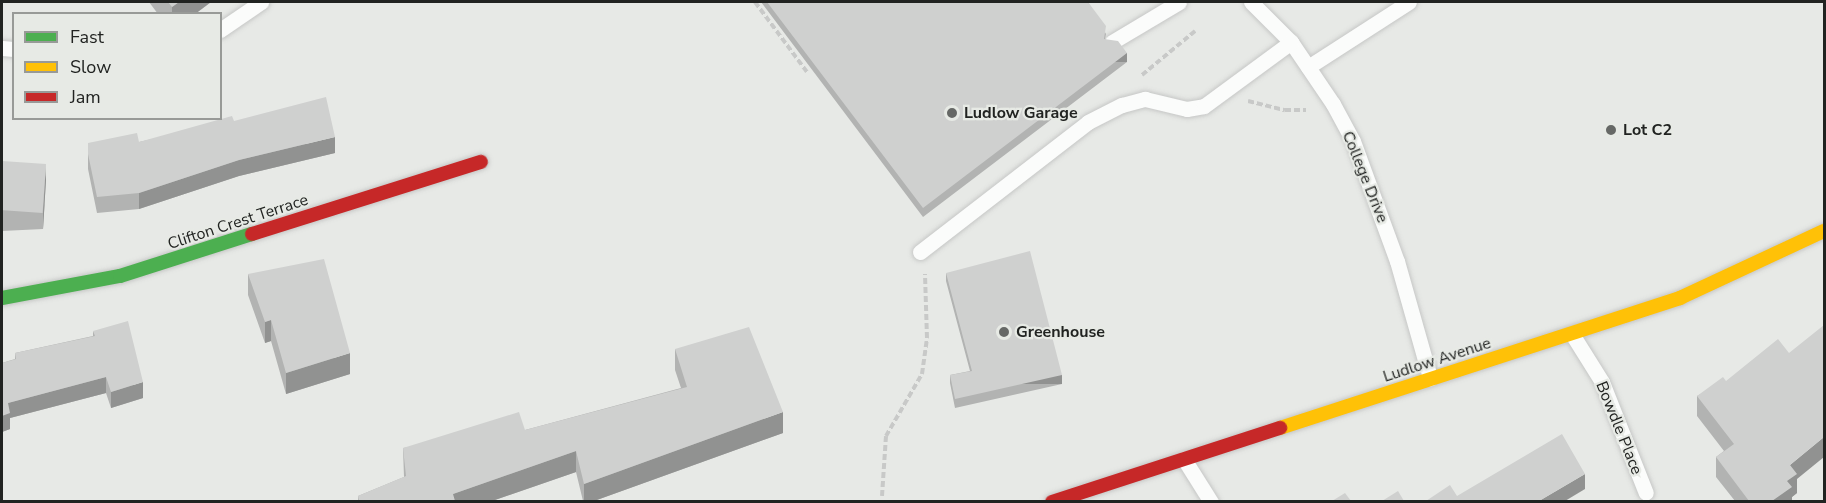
<!DOCTYPE html>
<style>
body{margin:0}
#map{position:relative;width:1826px;height:503px;overflow:hidden;background:#e7e9e6;font-family:"Nunito Sans",sans-serif}
div>[style]{position:absolute}
.path>*{height:4px;margin-top:-2px;transform-origin:0;background:repeating-linear-gradient(90deg,#c8c9c8 0 6px,transparent 0 9px)}
.roads{filter:drop-shadow(0 0 2px #c6c7c6) drop-shadow(0 0 2px #c6c7c6)}
.lane>*{height:15px;margin:-7.5px;padding:0 7.5px;transform-origin:7.5px;border-radius:7.5px;background:#fbfcfb}
.fast>*{height:14px;margin:-7px;padding:0 7px;transform-origin:7px;border-radius:7px;background:#4caf50}
.slow>*{height:14px;margin:-7px;padding:0 7px;transform-origin:7px;border-radius:7px;background:#ffc107}
.jam>*{height:14px;margin:-7px;padding:0 7px;transform-origin:7px;border-radius:7px;background:#c62828}
.wall>*{inset:0;background:#b2b3b2}
.shaded-wall>*{inset:0;background:#919291;transform-origin:0 0}
.building>*{inset:0;background:#cfd0cf;transform-origin:0 0}
.dots>*{width:16px;height:16px;translate:-50% -50%;box-sizing:border-box;border:3px solid #e7eae5;border-radius:50%}
span{translate:-50% -50%;white-space:nowrap;text-align:center;line-height:1.15;-webkit-text-stroke:4.5px #e7eae5;paint-order:stroke}
.poi-label{font-size:16px;color:#212321;font-weight:700}
.left{translate:0 -50%;text-align:left}
.street-label{font-size:16px;color:#212321}
.frame{position:absolute;inset:0;border:3px solid #212321;pointer-events:none}
.legend{position:absolute;left:12px;top:12px;width:210px;height:108px;box-sizing:border-box;background:#e7eae5;border:2px solid #989a97;margin:0;padding:8px 10px;list-style:none;font-size:18px;color:#212321}
.legend li{display:flex;align-items:center;gap:12px;height:30px}
.legend b{width:30px;border:2px solid #989a97}
</style>
<div id="map">
<div class="path">
<i style="left:755px;top:2px;width:87px;rotate:53.4deg"></i>
<i style="left:1142px;top:75px;width:69px;rotate:-39.7deg"></i>
<i style="left:1248px;top:101px;width:38px;rotate:14deg"></i>
<i style="left:1285px;top:110px;width:21px"></i>
<i style="left:882px;top:496px;width:60px;rotate:-86.2deg"></i>
<i style="left:886px;top:436px;width:72px;rotate:-59.9deg"></i>
<i style="left:922px;top:374px;width:36px;rotate:-82deg"></i>
<i style="left:927px;top:338px;width:64px;rotate:-91.8deg"></i>
</div>
<div class="roads">
<div class="lane">
<i style="left:1251px;top:2px;width:57px;rotate:45deg"></i>
<i style="left:1291px;top:42px;width:75px;rotate:55.9deg"></i>
<i style="left:1333px;top:104px;width:42px;rotate:61.6deg"></i>
<i style="left:1353px;top:141px;width:128px;rotate:69.9deg"></i>
<i style="left:1397px;top:261px;width:122px;rotate:74.2deg"></i>
<i style="left:220px;top:30px;width:50px;rotate:-34.3deg"></i>
<i style="left:1112px;top:42px;width:78px;rotate:-30.8deg"></i>
<i style="left:2px;top:48px;width:12px;rotate:5deg"></i>
<i style="left:1308px;top:67px;width:120px;rotate:-32.8deg"></i>
<i style="left:920px;top:252px;width:212px;rotate:-37.7deg"></i>
<i style="left:1088px;top:122px;width:38px;rotate:-27deg"></i>
<i style="left:1122px;top:105px;width:24px;rotate:-15deg"></i>
<i style="left:1145px;top:99px;width:43px;rotate:13.4deg"></i>
<i style="left:1187px;top:109px;width:17px;rotate:-10deg"></i>
<i style="left:1204px;top:106px;width:108px;rotate:-36.3deg"></i>
<i style="left:1572px;top:334px;width:57px;rotate:58deg"></i>
<i style="left:1602px;top:382px;width:119px;rotate:68.4deg"></i>
<i style="left:1184px;top:459px;width:51px;rotate:57.9deg"></i>
</div>
<div class="fast">
<i style="left:2px;top:298px;width:120px;rotate:-10.6deg"></i>
<i style="left:120px;top:276px;width:139px;rotate:-17.7deg"></i>
</div>
<div class="slow">
<i style="left:1280px;top:428px;width:421px;rotate:-18deg"></i>
<i style="left:1680px;top:298px;width:159px;rotate:-25deg"></i>
</div>
<div class="jam">
<i style="left:252px;top:234px;width:240px;rotate:-17.5deg"></i>
<i style="left:1052px;top:502px;width:240px;rotate:-18deg"></i>
</div>
</div>
<div class="wall">
<i style="clip-path:polygon(149px 2px,211px 2px,195px 14px,158px 14px)"></i>
<i style="clip-path:polygon(761px 2px,1088px 2px,1106px 34px,1105px 39px,1127px 62px,923px 217px)"></i>
<i style="clip-path:polygon(234px 121px,335px 153px,239px 176px,139px 209px,97px 213px,88px 169px,88px 143px,139px 142px)"></i>
<i style="clip-path:polygon(2px 165px,46px 180px,43px 229px,2px 231px)"></i>
<i style="clip-path:polygon(946px 273px,1062px 384px,955px 408px,950px 383px,950px 375px,970px 371px,946px 281px)"></i>
<i style="clip-path:polygon(248px 274px,350px 374px,286px 394px,271px 341px,265px 343px,248px 295px)"></i>
<i style="clip-path:polygon(93px 331px,143px 398px,111px 408px,106px 393px,10px 418px,10px 429px,2px 432px,2px 363px,15px 359px,15px 353px,93px 336px)"></i>
<i style="clip-path:polygon(675px 349px,783px 433px,594px 501px,583px 501px,576px 472px,492px 501px,358px 501px,358px 496px,404px 477px,403px 448px,525px 430px,681px 388px,675px 370px)"></i>
<i style="clip-path:polygon(1726px 381px,1797px 479px,1797px 493px,1792px 497px,1792px 501px,1735px 501px,1716px 477px,1716px 457px,1724px 451px,1697px 416px,1697px 396px)"></i>
</div>
<div class="shaded-wall">
<i style="clip-path:polygon(179px 2px,211px 2px,195px 14px,172px 14px,172px 7px)"></i>
<i style="left:1127px;top:53px;width:9px;height:256px;rotate:90deg"></i>
<i style="clip-path:polygon(335px 137px,335px 153px,239px 176px,139px 209px,139px 193px,239px 160px)"></i>
<i style="clip-path:polygon(46px 164px,46px 180px,43px 229px,43px 213px)"></i>
<i style="clip-path:polygon(271px 320px,271px 341px,265px 343px,265px 322px)"></i>
<i style="clip-path:polygon(350px 353px,350px 374px,286px 394px,286px 373px)"></i>
<i style="left:1062px;top:375px;width:9px;height:110px;rotate:90deg"></i>
<i style="clip-path:polygon(106px 377px,106px 393px,10px 418px,10px 429px,2px 432px,2px 416px,8px 403px)"></i>
<i style="clip-path:polygon(143px 382px,143px 398px,111px 408px,111px 392px)"></i>
<i style="clip-path:polygon(783px 412px,783px 433px,594px 501px,584px 501px,584px 484px)"></i>
<i style="clip-path:polygon(1824px 437px,1824px 457px,1797px 479px,1797px 493px,1792px 497px,1792px 501px,1772px 501px,1787px 481px,1790px 465px)"></i>
<i style="clip-path:polygon(576px 451px,576px 472px,492px 501px,453px 501px,453px 494px)"></i>
<i style="clip-path:polygon(1585px 474px,1585px 489px,1565px 501px,1539px 501px)"></i>
</div>
<div class="building">
<i style="clip-path:polygon(168px 2px,179px 2px,172px 7px)"></i>
<i style="clip-path:polygon(767px 2px,1088px 2px,1106px 26px,1104px 39px,1118px 41px,1127px 53px,923px 208px)"></i>
<i style="clip-path:polygon(326px 97px,335px 137px,239px 160px,139px 193px,97px 197px,88px 154px,88px 143px,137px 133px,139px 142px,232px 116px,234px 121px)"></i>
<i style="left:46px;top:164px;width:49px;height:44px;rotate:94deg"></i>
<i style="clip-path:polygon(1030px 251px,1062px 375px,955px 399px,950px 375px,972px 371px,946px 273px)"></i>
<i style="clip-path:polygon(324px 259px,350px 353px,286px 373px,271px 320px,265px 322px,248px 274px)"></i>
<i style="clip-path:polygon(128px 321px,143px 382px,111px 392px,106px 377px,8px 403px,10px 413px,2px 416px,2px 363px,16px 359px,15px 353px,95px 336px,93px 331px)"></i>
<i style="clip-path:polygon(1824px 325px,1824px 437px,1790px 465px,1797px 474px,1787px 481px,1792px 487px,1772px 501px,1749px 501px,1716px 457px,1734px 444px,1697px 396px,1723px 377px,1726px 381px,1778px 339px,1789px 353px)"></i>
<i style="clip-path:polygon(749px 327px,783px 412px,584px 484px,576px 451px,453px 494px,455px 501px,359px 501px,358px 496px,406px 476px,403px 448px,519px 412px,525px 430px,687px 387px,675px 349px)"></i>
<i style="clip-path:polygon(1562px 434px,1585px 474px,1539px 501px,1426px 501px,1450px 485px,1457px 496px)"></i>
<i style="clip-path:polygon(1398px 491px,1404px 501px,1382px 501px)"></i>
<i style="clip-path:polygon(1345px 493px,1351px 501px,1332px 501px)"></i>
</div>
<div class="dots">
<i style="left:952px;top:113px;background:#666866"></i>
<i style="left:1611px;top:130px;background:#666866"></i>
<i style="left:1004px;top:332px;background:#666866"></i>
</div>
<div class="poi-label">
<span class="left" style="left:964px;top:113px">Ludlow Garage</span>
<span class="left" style="left:1623px;top:130px">Lot C2</span>
<span class="left" style="left:1016px;top:332px">Greenhouse</span>
</div>
<div class="street-label">
<span style="left:1365px;top:177px;rotate:68deg">College Drive</span>
<span style="left:238px;top:222px;rotate:-18deg">Clifton Crest Terrace</span>
<span style="left:1437px;top:360px;rotate:-18deg">Ludlow Avenue</span>
<span style="left:1619px;top:428px;rotate:68deg">Bowdle Place</span>
</div>
<div class="frame"></div>
<ul class="legend">
<li><b style="height:8px;background:#4caf50"></b>Fast</li>
<li><b style="height:8px;background:#ffc107"></b>Slow</li>
<li><b style="height:8px;background:#c62828"></b>Jam</li>
</ul>
</div>
